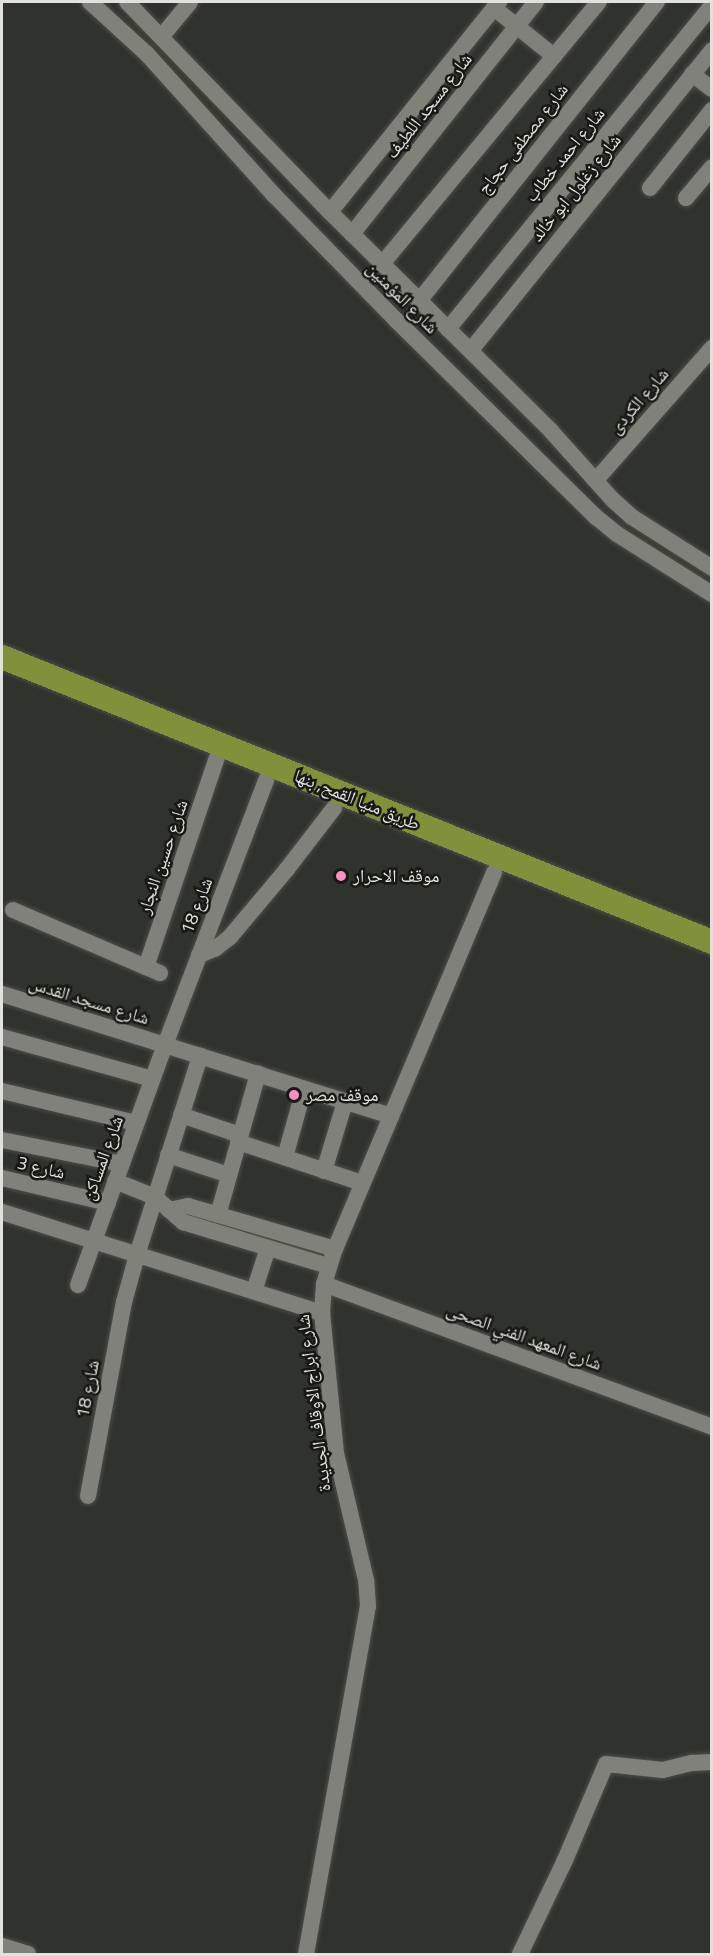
<!DOCTYPE html>
<meta charset="utf-8">
<style>
body{margin:0}
#map{position:relative;width:713px;height:1956px;overflow:hidden;background:#30322c;font-family:"Titillium Web","Noto Naskh Arabic",sans-serif}
div>[style]{position:absolute}
.roads{filter:drop-shadow(0 0 2px #4c4e49) drop-shadow(0 0 2px #4c4e49)}
.minor>*{height:16px;margin:-8px;padding:0 8px;transform-origin:8px;border-radius:8px;background:#80827a}
.highway>*{height:24px;margin:-12px;padding:0 12px;transform-origin:12px;border-radius:12px;background:#81903a}
.dots>*{width:16px;height:16px;translate:-50% -50%;box-sizing:border-box;border:3px solid #181916;border-radius:50%}
span{translate:-50% -50%;white-space:nowrap;text-align:center;line-height:1.15;-webkit-text-stroke:5px #181916;paint-order:stroke}
.street-label{font-size:18px;color:#e1e2de}
.poi-label{font-size:18px;color:#e1e2de}
.left{translate:0 -50%;text-align:left}
.frame{position:absolute;inset:0;border:3px solid #e1e2de;pointer-events:none}
</style>
<div id="map">
<div class="roads">
<div class="minor">
<i style="left:90px;top:2px;width:77px;rotate:42.4deg"></i>
<i style="left:147px;top:54px;width:190px;rotate:48deg"></i>
<i style="left:274px;top:195px;width:175px;rotate:45.7deg"></i>
<i style="left:396px;top:320px;width:281px;rotate:44.6deg"></i>
<i style="left:596px;top:517px;width:27px;rotate:39deg"></i>
<i style="left:617px;top:534px;width:112px;rotate:32.3deg"></i>
<i style="left:127px;top:2px;width:292px;rotate:46deg"></i>
<i style="left:330px;top:212px;width:311px;rotate:44.7deg"></i>
<i style="left:551px;top:431px;width:93px;rotate:48.1deg"></i>
<i style="left:613px;top:500px;width:25px;rotate:42deg"></i>
<i style="left:632px;top:517px;width:95px;rotate:32.5deg"></i>
<i style="left:494px;top:8px;width:77px;rotate:38.7deg"></i>
<i style="left:162px;top:36px;width:44px;rotate:-50.5deg"></i>
<i style="left:692px;top:74px;width:25px;rotate:37deg"></i>
<i style="left:650px;top:188px;width:100px;rotate:-51.5deg"></i>
<i style="left:686px;top:198px;width:40px;rotate:-50deg"></i>
<i style="left:330px;top:212px;width:270px;rotate:-51.2deg"></i>
<i style="left:352px;top:234px;width:296px;rotate:-51.6deg"></i>
<i style="left:382px;top:264px;width:340px;rotate:-50.4deg"></i>
<i style="left:419px;top:301px;width:382px;rotate:-51.5deg"></i>
<i style="left:448px;top:329px;width:418px;rotate:-50.8deg"></i>
<i style="left:471px;top:350px;width:385px;rotate:-51.2deg"></i>
<i style="left:596px;top:480px;width:176px;rotate:-48.7deg"></i>
<i style="left:13px;top:910px;width:160px;rotate:23.2deg"></i>
<i style="left:199px;top:955px;width:18px;rotate:-22deg"></i>
<i style="left:216px;top:948px;width:18px;rotate:-38deg"></i>
<i style="left:230px;top:937px;width:89px;rotate:-50deg"></i>
<i style="left:287px;top:869px;width:77px;rotate:-52.4deg"></i>
<i style="left:146px;top:967px;width:219px;rotate:-71.3deg"></i>
<i style="left:2px;top:994px;width:408px;rotate:17.4deg"></i>
<i style="left:2px;top:1037px;width:156px;rotate:15.6deg"></i>
<i style="left:2px;top:1091px;width:138px;rotate:13.4deg"></i>
<i style="left:181px;top:1115px;width:62px;rotate:18.7deg"></i>
<i style="left:2px;top:1140px;width:122px;rotate:11.3deg"></i>
<i style="left:238px;top:1142px;width:131px;rotate:18.3deg"></i>
<i style="left:168px;top:1155px;width:64px;rotate:18.2deg"></i>
<i style="left:285px;top:1157px;width:71px;rotate:-74.4deg"></i>
<i style="left:324px;top:1171px;width:72px;rotate:-73.1deg"></i>
<i style="left:2px;top:1178px;width:109px;rotate:13.3deg"></i>
<i style="left:115px;top:1181px;width:43px;rotate:21.8deg"></i>
<i style="left:155px;top:1197px;width:38px;rotate:42deg"></i>
<i style="left:183px;top:1222px;width:152px;rotate:16.9deg"></i>
<i style="left:169px;top:1210px;width:19px;rotate:-12deg"></i>
<i style="left:188px;top:1206px;width:153px;rotate:16.3deg"></i>
<i style="left:2px;top:1212px;width:336px;rotate:17.5deg"></i>
<i style="left:218px;top:1215px;width:147px;rotate:-74.2deg"></i>
<i style="left:324px;top:1284px;width:414px;rotate:20.2deg"></i>
<i style="left:78px;top:1285px;width:255px;rotate:-70.1deg"></i>
<i style="left:165px;top:1045px;width:284px;rotate:-69.1deg"></i>
<i style="left:254px;top:1291px;width:45px;rotate:-72deg"></i>
<i style="left:88px;top:1496px;width:197px;rotate:-79.5deg"></i>
<i style="left:124px;top:1302px;width:49px;rotate:-74.5deg"></i>
<i style="left:137px;top:1255px;width:209px;rotate:-72.4deg"></i>
<i style="left:2px;top:1946px;width:27px;rotate:17deg"></i>
<i style="left:306px;top:1954px;width:353px;rotate:-79.9deg"></i>
<i style="left:368px;top:1606px;width:26px;rotate:-94deg"></i>
<i style="left:366px;top:1580px;width:130px;rotate:-103.3deg"></i>
<i style="left:336px;top:1453px;width:141px;rotate:-95.7deg"></i>
<i style="left:322px;top:1313px;width:29px;rotate:-86deg"></i>
<i style="left:324px;top:1284px;width:37px;rotate:-73deg"></i>
<i style="left:335px;top:1249px;width:409px;rotate:-67.1deg"></i>
<i style="left:520px;top:1954px;width:104px;rotate:-64.4deg"></i>
<i style="left:565px;top:1860px;width:104px;rotate:-66.9deg"></i>
<i style="left:606px;top:1764px;width:57px;rotate:6deg"></i>
<i style="left:663px;top:1770px;width:30px;rotate:-14deg"></i>
<i style="left:692px;top:1763px;width:20px;rotate:-3deg"></i>
</div>
<div class="highway">
<i style="left:2px;top:657px;width:765px;rotate:21.87deg"></i>
</div>
</div>
<div class="dots">
<i style="left:341px;top:876px;background:#fc8fc2"></i>
<i style="left:294px;top:1095px;background:#fc8fc2"></i>
</div>
<div class="street-label">
<span style="left:429px;top:106px;rotate:-52deg">شارع مسجد اللطيف</span>
<span style="left:523px;top:139px;rotate:-52deg">شارع مصطفى حجاج</span>
<span style="left:565px;top:155px;rotate:-51deg">شارع احمد خطاب</span>
<span style="left:576px;top:188px;rotate:-51deg">شارع زغلول ابو خالد</span>
<span style="left:402px;top:298px;rotate:45deg">شارع المؤمنين</span>
<span style="left:639px;top:401px;rotate:-49deg">شارع الكردى</span>
<span style="left:357px;top:800px;rotate:22deg">طريق منيا القمح, بنها</span>
<span style="left:163px;top:857px;rotate:-71deg">شارع حسين النجار</span>
<span style="left:197px;top:906px;rotate:-69deg">شارع 18</span>
<span style="left:89px;top:1001px;rotate:17deg">شارع مسجد القدس</span>
<span style="left:103px;top:1158px;rotate:-70deg">شارع المساكن</span>
<span style="left:41px;top:1168px;rotate:13deg">شارع 3</span>
<span style="left:524px;top:1337px;rotate:20deg">شارع المعهد الفني الصحى</span>
<span style="left:88px;top:1389px;rotate:-79deg">شارع 18</span>
<span style="left:314px;top:1403px;rotate:-97deg">شارع ابراج الاوقاف الجديدة</span>
</div>
<div class="poi-label">
<span class="left" style="left:353px;top:876px">موقف الاحرار</span>
<span class="left" style="left:306px;top:1095px">موقف مصر</span>
</div>
<div class="frame"></div>
</div>
